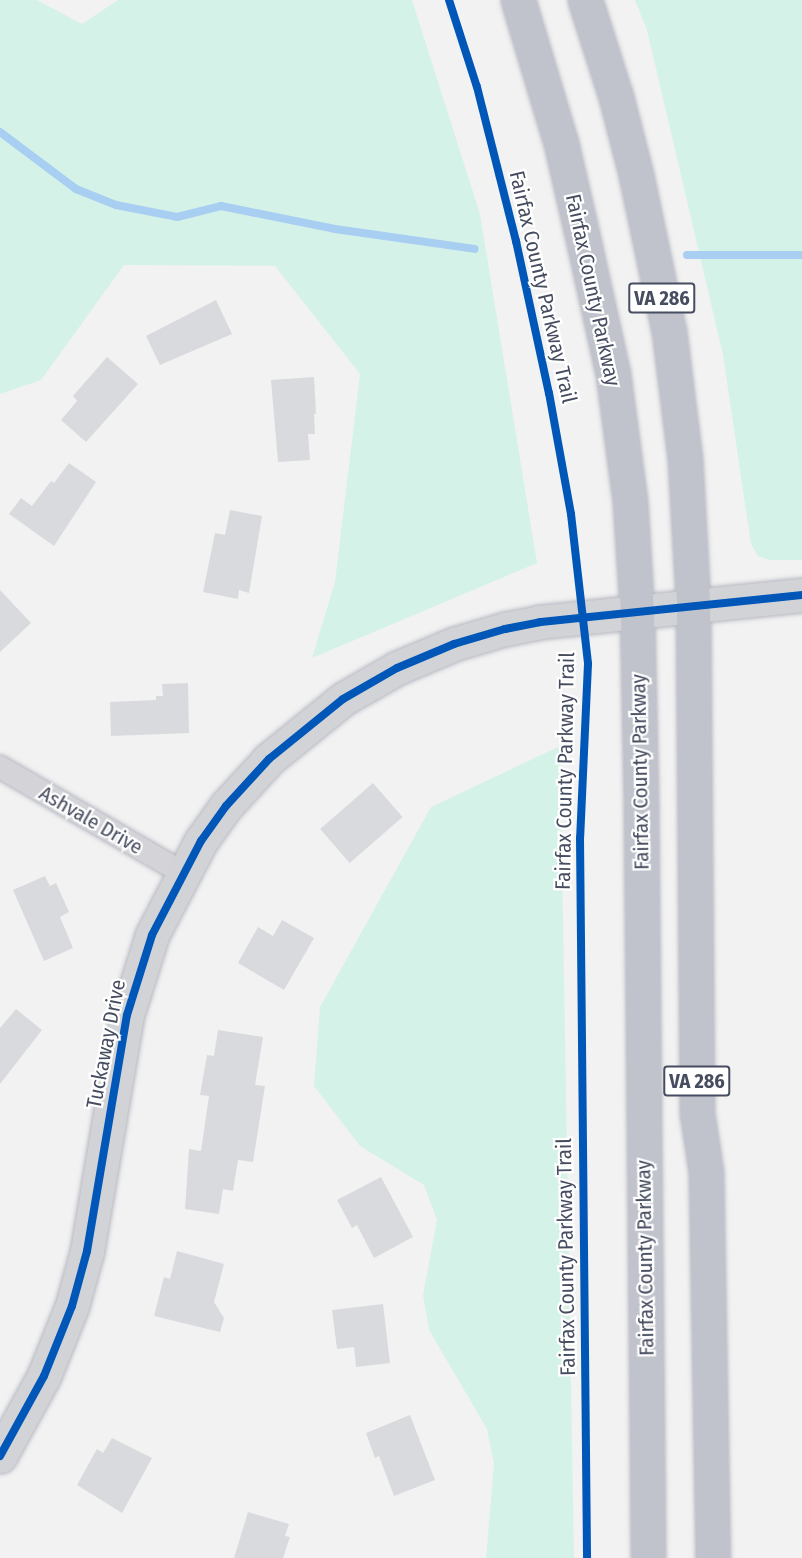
<!DOCTYPE html>
<style>
body{margin:0}
#map{position:relative;width:802px;height:1558px;overflow:hidden;background:#f2f2f2;font-family:"Fira Sans Condensed",sans-serif}
div>[style]{position:absolute}
.green>*{inset:0;background:#d5f2e9}
.stream>*{height:8px;margin:-4px;padding:0 4px;transform-origin:4px;border-radius:4px;background:#a8cef2}
.building>*{inset:0;background:#d9dadd;transform-origin:0 0}
.roads{filter:drop-shadow(0 0 2px #b6b8c2) drop-shadow(0 0 2px #b6b8c2)}
.street>*{height:22px;margin:-11px;padding:0 11px;transform-origin:11px;border-radius:11px;background:#d3d3d8}
.secondary>*{height:33px;margin:-16.5px;padding:0 16.5px;transform-origin:16.5px;border-radius:16.5px;background:#d2d3d7}
.highway>*{height:33px;margin:-16.5px;padding:0 16.5px;transform-origin:16.5px;border-radius:16.5px;background:#c1c3cc}
.cycleway>*{height:8px;margin:-4px;padding:0 4px;transform-origin:4px;border-radius:4px;background:#0057b8}
span{translate:-50% -50%;white-space:nowrap;text-align:center;line-height:1.15;-webkit-text-stroke:4.5px #fff;paint-order:stroke}
.shield-label span{padding:2px 4px;background:#fff;border:2px solid;border-radius:4px;-webkit-text-stroke-width:0}
.shield-label{font-size:20px;color:#474d60;font-weight:700}
.street-label{font-size:21px;color:#474d60}
</style>
<div id="map">
<div class="green">
<i style="clip-path:polygon(0 0,37px 0,82px 24px,118px 0,412px 0,480px 214px,537px 563px,312px 658px,335px 582px,360px 374px,275px 266px,124px 265px,41px 380px,0 394px)"></i>
<i style="clip-path:polygon(635px 0,802px 0,802px 560px,769px 560px,758px 556px,751px 544px,723px 355px,647px 30px)"></i>
<i style="clip-path:polygon(560px 746px,574px 1558px,486px 1558px,494px 1464px,487px 1429px,429px 1330px,423px 1295px,437px 1220px,424px 1185px,360px 1146px,314px 1086px,320px 1007px,431px 807px)"></i>
</div>
<div class="stream">
<i style="left:0;top:132px;width:95px;rotate:36.9deg"></i>
<i style="left:76px;top:189px;width:43px;rotate:21.8deg"></i>
<i style="left:116px;top:205px;width:62px;rotate:11.1deg"></i>
<i style="left:177px;top:217px;width:45px;rotate:-14deg"></i>
<i style="left:221px;top:206px;width:116px;rotate:11.4deg"></i>
<i style="left:335px;top:229px;width:141px;rotate:8.1deg"></i>
<i style="left:687px;top:255px;width:115px"></i>
</div>
<div class="building">
<i style="clip-path:polygon(216px 300px,232px 334px,160px 365px,146px 336px)"></i>
<i style="clip-path:polygon(107px 357px,138px 384px,86px 442px,61px 420px,77px 401px,73px 396px)"></i>
<i style="clip-path:polygon(314px 377px,316px 414px,314px 414px,315px 434px,308px 434px,310px 460px,278px 462px,271px 380px)"></i>
<i style="clip-path:polygon(69px 463px,96px 482px,54px 546px,9px 514px,21px 498px,32px 506px,51px 481px,54px 483px)"></i>
<i style="clip-path:polygon(230px 510px,262px 516px,249px 593px,239px 590px,238px 599px,203px 592px,215px 533px,225px 535px)"></i>
<i style="clip-path:polygon(0 590px,31px 623px,0 652px)"></i>
<i style="clip-path:polygon(188px 683px,189px 733px,111px 736px,110px 702px,156px 700px,156px 696px,163px 696px,162px 684px)"></i>
<i style="left:373px;top:783px;width:45px;height:70px;rotate:49deg"></i>
<i style="clip-path:polygon(45px 876px,50px 886px,56px 883px,69px 912px,60px 917px,73px 948px,44px 961px,13px 890px)"></i>
<i style="clip-path:polygon(282px 920px,314px 938px,284px 990px,238px 963px,258px 927px,273px 936px)"></i>
<i style="clip-path:polygon(16px 1009px,42px 1030px,0 1084px,0 1028px)"></i>
<i style="clip-path:polygon(218px 1030px,263px 1037px,255px 1085px,265px 1086px,253px 1162px,238px 1160px,233px 1191px,223px 1189px,219px 1214px,185px 1209px,189px 1149px,201px 1151px,209px 1096px,200px 1095px,207px 1055px,214px 1056px)"></i>
<i style="clip-path:polygon(381px 1177px,413px 1237px,374px 1258px,357px 1225px,352px 1228px,337px 1200px)"></i>
<i style="clip-path:polygon(177px 1251px,224px 1264px,214px 1302px,224px 1318px,220px 1332px,154px 1316px,164px 1277px,170px 1279px)"></i>
<i style="clip-path:polygon(383px 1304px,390px 1363px,356px 1367px,354px 1347px,337px 1349px,332px 1310px)"></i>
<i style="clip-path:polygon(410px 1415px,435px 1480px,394px 1496px,379px 1456px,375px 1458px,366px 1433px)"></i>
<i style="clip-path:polygon(112px 1438px,152px 1458px,122px 1513px,77px 1485px,97px 1449px,103px 1453px)"></i>
<i style="clip-path:polygon(248px 1512px,289px 1524px,285px 1536px,290px 1537px,283px 1558px,234px 1558px)"></i>
</div>
<div class="roads">
<div class="street">
<i style="left:0;top:767px;width:211px;rotate:30.1deg"></i>
</div>
<div class="secondary">
<i style="left:0;top:1456px;width:91px;rotate:-61.2deg"></i>
<i style="left:44px;top:1376px;width:75px;rotate:-68.2deg"></i>
<i style="left:72px;top:1306px;width:57px;rotate:-74.7deg"></i>
<i style="left:87px;top:1251px;width:239px;rotate:-80.4deg"></i>
<i style="left:127px;top:1015px;width:84px;rotate:-72.6deg"></i>
<i style="left:152px;top:935px;width:106px;rotate:-62.5deg"></i>
<i style="left:201px;top:841px;width:43px;rotate:-54.5deg"></i>
<i style="left:226px;top:806px;width:64px;rotate:-47.5deg"></i>
<i style="left:269px;top:759px;width:95px;rotate:-39deg"></i>
<i style="left:343px;top:699px;width:62px;rotate:-29.9deg"></i>
<i style="left:397px;top:668px;width:62px;rotate:-22.8deg"></i>
<i style="left:454px;top:644px;width:53px;rotate:-16.4deg"></i>
<i style="left:505px;top:629px;width:36px;rotate:-11deg"></i>
<i style="left:540px;top:622px;width:263px;rotate:-5.9deg"></i>
</div>
<div class="highway">
<i style="left:518px;top:0;width:149px;rotate:73.3deg"></i>
<i style="left:561px;top:143px;width:108px;rotate:77.1deg"></i>
<i style="left:585px;top:248px;width:129px;rotate:77.5deg"></i>
<i style="left:613px;top:374px;width:128px;rotate:82.4deg"></i>
<i style="left:630px;top:501px;width:111px;rotate:86.4deg"></i>
<i style="left:637px;top:612px;width:198px;rotate:88.8deg"></i>
<i style="left:641px;top:810px;width:748px;rotate:89.46deg"></i>
<i style="left:585px;top:0;width:102px;rotate:72.3deg"></i>
<i style="left:616px;top:97px;width:81px;rotate:75.6deg"></i>
<i style="left:636px;top:175px;width:159px;rotate:78.1deg"></i>
<i style="left:669px;top:331px;width:129px;rotate:82.9deg"></i>
<i style="left:685px;top:459px;width:145px;rotate:86.8deg"></i>
<i style="left:693px;top:604px;width:509px;rotate:89.55deg"></i>
<i style="left:697px;top:1113px;width:60px;rotate:81.3deg"></i>
<i style="left:706px;top:1172px;width:386px;rotate:89deg"></i>
</div>
</div>
<div class="cycleway">
<i style="left:449px;top:0;width:91px;rotate:72.2deg"></i>
<i style="left:477px;top:87px;width:159px;rotate:75.8deg"></i>
<i style="left:516px;top:241px;width:156px;rotate:77.8deg"></i>
<i style="left:549px;top:393px;width:123px;rotate:79.7deg"></i>
<i style="left:571px;top:514px;width:151px;rotate:83.5deg"></i>
<i style="left:588px;top:664px;width:174px;rotate:92.6deg"></i>
<i style="left:580px;top:838px;width:720px;rotate:89.44deg"></i>
<i style="left:0;top:1456px;width:91px;rotate:-61.2deg"></i>
<i style="left:44px;top:1376px;width:75px;rotate:-68.2deg"></i>
<i style="left:72px;top:1306px;width:57px;rotate:-74.7deg"></i>
<i style="left:87px;top:1251px;width:239px;rotate:-80.4deg"></i>
<i style="left:127px;top:1015px;width:84px;rotate:-72.6deg"></i>
<i style="left:152px;top:935px;width:106px;rotate:-62.5deg"></i>
<i style="left:201px;top:841px;width:43px;rotate:-54.5deg"></i>
<i style="left:226px;top:806px;width:64px;rotate:-47.5deg"></i>
<i style="left:269px;top:759px;width:95px;rotate:-39deg"></i>
<i style="left:343px;top:699px;width:62px;rotate:-29.9deg"></i>
<i style="left:397px;top:668px;width:62px;rotate:-22.8deg"></i>
<i style="left:454px;top:644px;width:53px;rotate:-16.4deg"></i>
<i style="left:505px;top:629px;width:36px;rotate:-11deg"></i>
<i style="left:540px;top:622px;width:263px;rotate:-5.9deg"></i>
</div>
<div class="shield-label">
<span style="left:662px;top:298px">VA 286</span>
<span style="left:697px;top:1081px">VA 286</span>
</div>
<div class="street-label">
<span style="left:543px;top:287px;rotate:77deg">Fairfax County Parkway Trail</span>
<span style="left:593px;top:290px;rotate:78deg">Fairfax County Parkway</span>
<span style="left:565px;top:771px;rotate:-89deg">Fairfax County Parkway Trail</span>
<span style="left:640px;top:772px;rotate:-91deg">Fairfax County Parkway</span>
<span style="left:91px;top:820px;rotate:30deg">Ashvale Drive</span>
<span style="left:106px;top:1044px;rotate:-79deg">Tuckaway Drive</span>
<span style="left:566px;top:1257px;rotate:-91deg">Fairfax County Parkway Trail</span>
<span style="left:645px;top:1258px;rotate:-91deg">Fairfax County Parkway</span>
</div>
</div>
